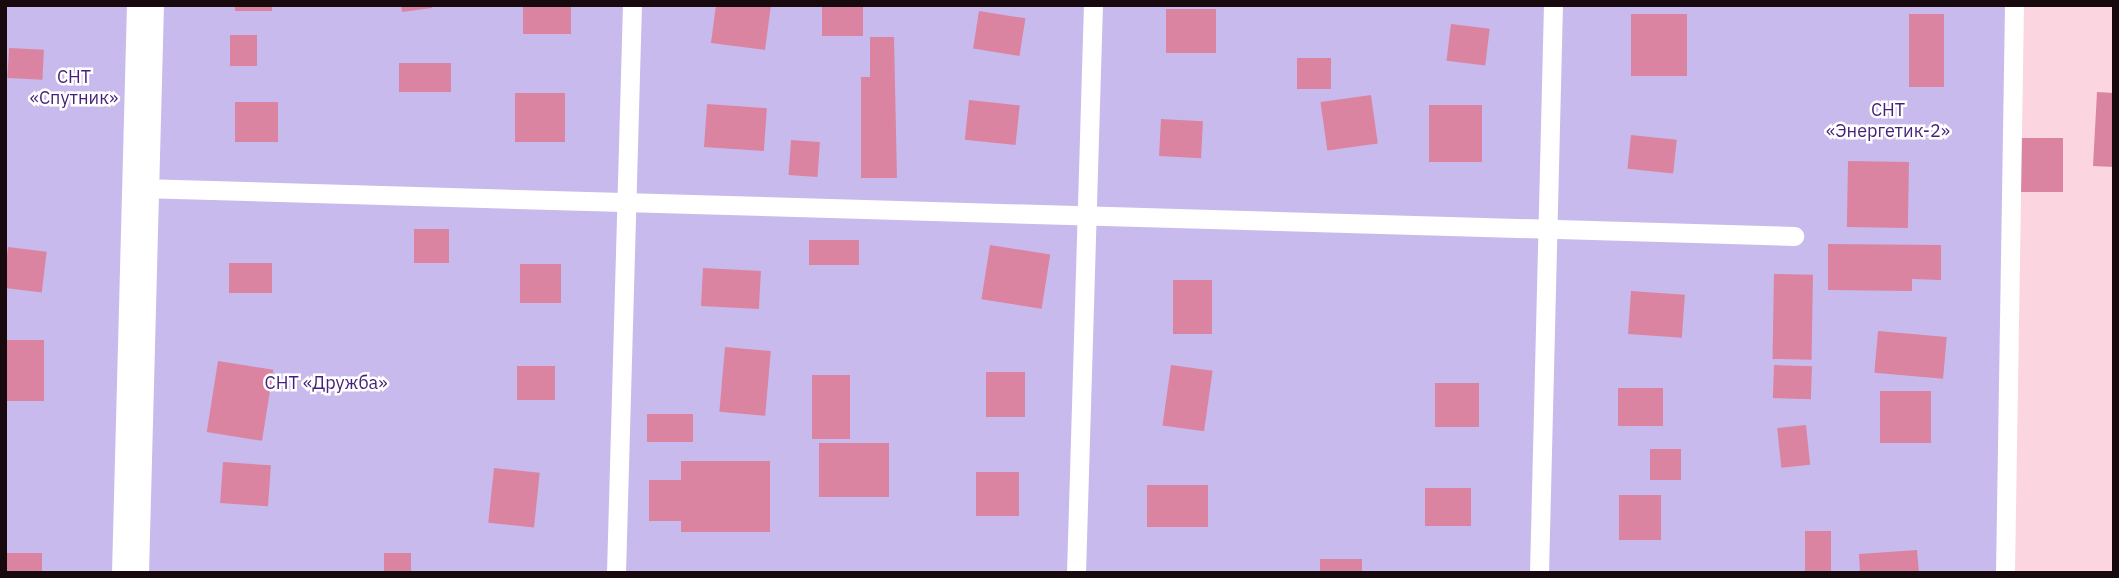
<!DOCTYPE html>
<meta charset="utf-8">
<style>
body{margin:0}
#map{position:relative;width:2119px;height:578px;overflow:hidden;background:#fbd5e0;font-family:"IBM Plex Sans",sans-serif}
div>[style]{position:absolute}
.green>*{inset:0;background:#c9baed;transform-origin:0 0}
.building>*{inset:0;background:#db84a1;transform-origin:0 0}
.service>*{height:19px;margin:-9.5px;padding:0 9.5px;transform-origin:9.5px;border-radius:9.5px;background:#fff}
.minor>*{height:37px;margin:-18.5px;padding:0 18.5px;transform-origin:18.5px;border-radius:18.5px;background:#fff}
span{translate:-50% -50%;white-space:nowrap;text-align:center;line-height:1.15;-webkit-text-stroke:5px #fff;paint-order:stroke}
.park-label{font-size:18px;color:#451f78}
.frame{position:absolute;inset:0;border:7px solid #18090f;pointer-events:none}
</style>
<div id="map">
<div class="green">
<i style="left:5px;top:5px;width:2009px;height:568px"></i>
</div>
<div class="building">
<i style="left:235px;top:5px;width:37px;height:6px"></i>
<i style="clip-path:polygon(401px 5px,432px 5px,432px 8px,402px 12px)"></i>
<i style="left:523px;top:5px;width:48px;height:29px"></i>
<i style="clip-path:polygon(716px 5px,771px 5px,765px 50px,711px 43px)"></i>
<i style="left:822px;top:6px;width:41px;height:30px"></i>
<i style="left:1166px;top:9px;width:50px;height:44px"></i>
<i style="left:979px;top:11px;width:47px;height:38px;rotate:9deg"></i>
<i style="left:1631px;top:14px;width:56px;height:62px"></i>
<i style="left:1909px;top:14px;width:35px;height:73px"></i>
<i style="left:1451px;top:24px;width:39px;height:37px;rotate:7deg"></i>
<i style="left:230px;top:35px;width:27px;height:31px"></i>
<i style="clip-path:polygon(870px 37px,894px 37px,897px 178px,861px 178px,861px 77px,870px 77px)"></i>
<i style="left:9px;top:48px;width:35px;height:30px;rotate:3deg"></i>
<i style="left:1297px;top:58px;width:34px;height:31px"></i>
<i style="left:399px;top:63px;width:52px;height:29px"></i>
<i style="clip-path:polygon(2097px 92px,2114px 93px,2114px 167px,2093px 166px)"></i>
<i style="left:515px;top:93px;width:50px;height:49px"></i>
<i style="left:1371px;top:95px;width:49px;height:51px;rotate:82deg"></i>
<i style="left:969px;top:100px;width:51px;height:40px;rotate:6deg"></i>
<i style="left:235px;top:102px;width:43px;height:40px"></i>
<i style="left:707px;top:104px;width:60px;height:43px;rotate:4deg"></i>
<i style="left:1429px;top:105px;width:53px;height:57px"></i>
<i style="left:1161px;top:119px;width:42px;height:37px;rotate:3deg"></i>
<i style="left:1631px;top:135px;width:46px;height:34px;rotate:6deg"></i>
<i style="left:2020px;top:138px;width:43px;height:54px"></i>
<i style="left:791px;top:140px;width:29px;height:35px;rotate:4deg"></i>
<i style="left:1848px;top:161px;width:61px;height:66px;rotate:1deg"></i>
<i style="left:414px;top:229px;width:35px;height:34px"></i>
<i style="left:809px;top:240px;width:50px;height:25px"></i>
<i style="clip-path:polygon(1828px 244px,1941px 245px,1941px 280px,1912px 279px,1912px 291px,1828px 290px)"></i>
<i style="left:990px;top:245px;width:61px;height:55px;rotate:9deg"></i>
<i style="left:8px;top:247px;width:39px;height:41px;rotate:7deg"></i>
<i style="left:229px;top:263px;width:43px;height:30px"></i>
<i style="left:520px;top:264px;width:41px;height:39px"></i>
<i style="left:703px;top:268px;width:58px;height:38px;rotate:3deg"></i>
<i style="left:1774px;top:274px;width:39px;height:85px;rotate:1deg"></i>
<i style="left:1173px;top:280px;width:39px;height:54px"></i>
<i style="left:1631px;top:291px;width:54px;height:43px;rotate:4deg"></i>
<i style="left:1878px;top:331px;width:69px;height:42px;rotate:5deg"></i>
<i style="left:5px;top:340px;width:39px;height:61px"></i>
<i style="left:725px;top:347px;width:46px;height:65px;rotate:5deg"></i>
<i style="left:218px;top:361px;width:56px;height:72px;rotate:9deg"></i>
<i style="left:1171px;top:365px;width:42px;height:61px;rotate:8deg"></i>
<i style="left:1774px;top:365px;width:38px;height:33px;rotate:2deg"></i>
<i style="left:517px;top:366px;width:38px;height:34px"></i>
<i style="left:986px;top:372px;width:39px;height:45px"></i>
<i style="left:812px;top:375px;width:38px;height:64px"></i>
<i style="left:1435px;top:383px;width:44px;height:44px"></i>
<i style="left:1618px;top:388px;width:45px;height:38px"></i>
<i style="left:1880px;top:391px;width:51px;height:52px"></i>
<i style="left:647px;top:414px;width:46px;height:28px"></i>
<i style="left:1806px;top:425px;width:40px;height:29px;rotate:84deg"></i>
<i style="left:819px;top:443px;width:70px;height:54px"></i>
<i style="left:1650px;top:449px;width:31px;height:31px"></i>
<i style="clip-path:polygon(681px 461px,770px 461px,770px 532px,681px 532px,681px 521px,649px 521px,649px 480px,681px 480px)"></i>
<i style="left:223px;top:462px;width:48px;height:41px;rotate:4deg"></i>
<i style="left:494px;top:468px;width:46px;height:55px;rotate:6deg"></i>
<i style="left:976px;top:472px;width:43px;height:44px"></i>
<i style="left:1147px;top:485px;width:61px;height:42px"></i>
<i style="left:1425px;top:488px;width:46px;height:38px"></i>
<i style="left:1619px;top:495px;width:42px;height:45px"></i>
<i style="left:1805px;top:531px;width:26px;height:40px"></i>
<i style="clip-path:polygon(1917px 550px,1919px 573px,1860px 573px,1859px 554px)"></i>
<i style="left:5px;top:553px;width:37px;height:20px"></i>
<i style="left:384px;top:553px;width:27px;height:20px"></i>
<i style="left:1320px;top:559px;width:42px;height:14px"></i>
</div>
<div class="service">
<i style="left:140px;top:188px;width:1655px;rotate:1.66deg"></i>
<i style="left:616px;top:573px;width:568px;rotate:-88.39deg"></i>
<i style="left:1076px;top:573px;width:568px;rotate:-88.29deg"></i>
<i style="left:1539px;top:573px;width:568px;rotate:-88.59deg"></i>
<i style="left:2005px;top:573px;width:568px;rotate:-89.09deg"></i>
</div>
<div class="minor">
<i style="left:130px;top:573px;width:568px;rotate:-88.49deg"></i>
</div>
<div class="park-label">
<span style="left:74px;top:88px">СНТ<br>«Спутник»</span>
<span style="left:1888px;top:121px">СНТ<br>«Энергетик-2»</span>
<span style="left:326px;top:383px">СНТ «Дружба»</span>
</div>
<div class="frame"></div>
</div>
